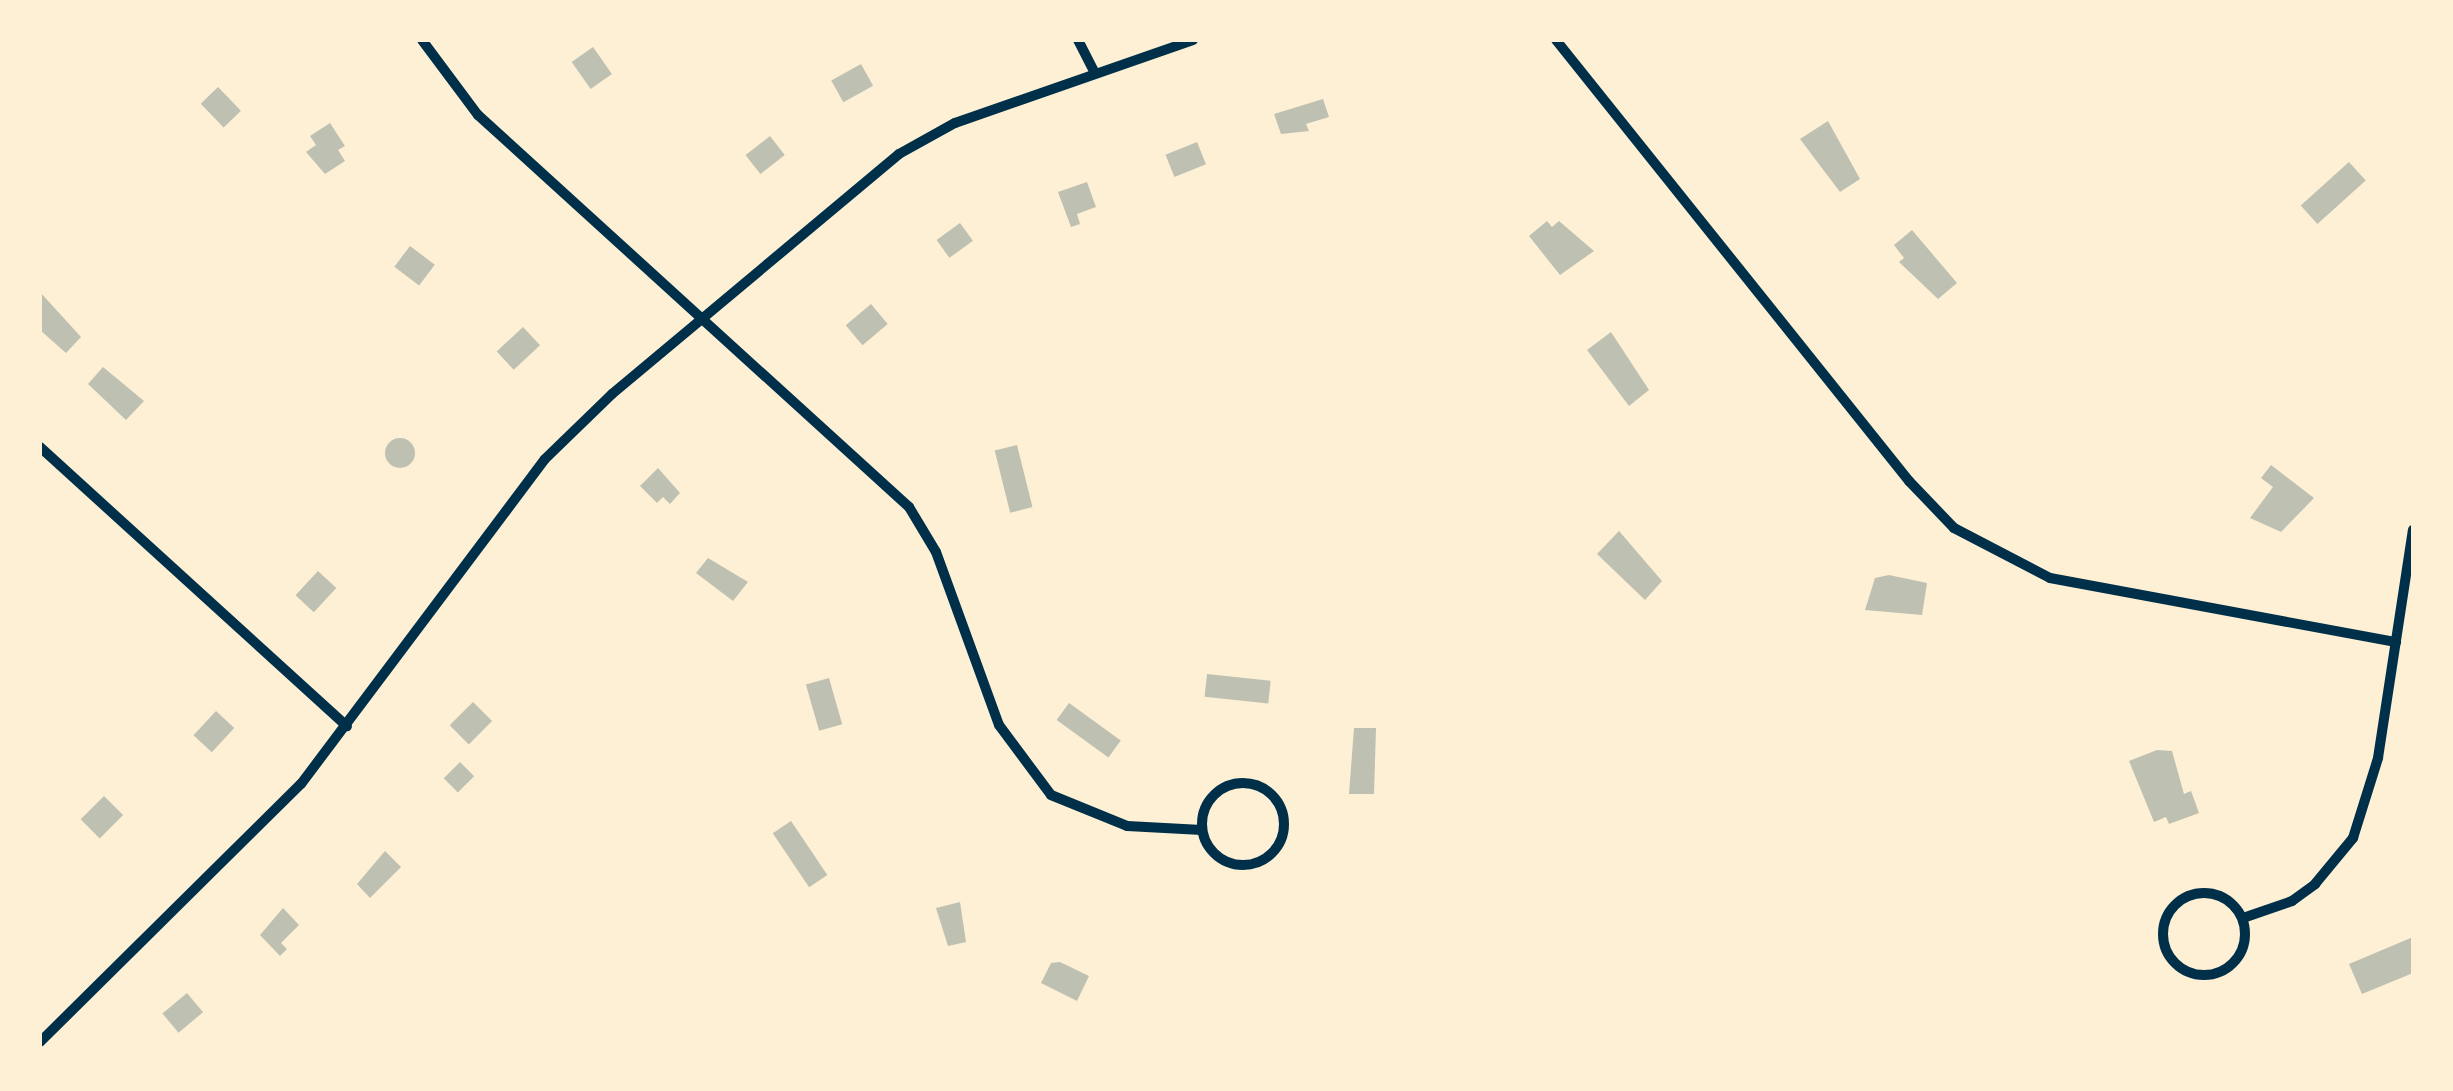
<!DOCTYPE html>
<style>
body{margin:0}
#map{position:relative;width:2453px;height:1091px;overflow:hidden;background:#fdf0d5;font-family:Roboto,sans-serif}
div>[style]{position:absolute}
.building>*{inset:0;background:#bec0b2;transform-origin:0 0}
.round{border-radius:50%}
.minor>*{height:10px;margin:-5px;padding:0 5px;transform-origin:5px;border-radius:5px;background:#003049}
.minor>.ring{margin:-5px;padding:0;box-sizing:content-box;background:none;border:10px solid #003049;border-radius:50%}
span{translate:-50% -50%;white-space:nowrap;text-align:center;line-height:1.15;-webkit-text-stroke:9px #fdf0d5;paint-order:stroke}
.frame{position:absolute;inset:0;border:42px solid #fdf0d5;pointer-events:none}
</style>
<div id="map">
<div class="building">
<i style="left:593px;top:47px;width:33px;height:26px;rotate:55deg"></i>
<i style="left:861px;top:64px;width:25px;height:34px;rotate:61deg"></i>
<i style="left:218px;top:87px;width:33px;height:24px;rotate:46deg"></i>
<i style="clip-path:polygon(1323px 99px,1329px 117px,1306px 124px,1309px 131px,1281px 134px,1274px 114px)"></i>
<i style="clip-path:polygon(1828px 121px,1860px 179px,1840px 192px,1800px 139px)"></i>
<i style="clip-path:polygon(330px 123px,345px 146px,338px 150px,345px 161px,325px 174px,306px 152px,316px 145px,310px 136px)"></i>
<i style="left:770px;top:136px;width:24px;height:31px;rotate:52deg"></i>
<i style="left:1197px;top:142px;width:24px;height:34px;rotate:68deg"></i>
<i style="left:2349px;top:162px;width:25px;height:65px;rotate:48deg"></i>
<i style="clip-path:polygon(1087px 182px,1096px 207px,1077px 214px,1080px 224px,1071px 227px,1058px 192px)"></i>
<i style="clip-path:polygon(1547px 221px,1552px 227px,1559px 221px,1594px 251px,1560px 275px,1529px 236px)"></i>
<i style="left:960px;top:223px;width:22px;height:29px;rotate:54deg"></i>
<i style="clip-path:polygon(1912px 230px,1957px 283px,1938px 299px,1899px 262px,1904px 258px,1894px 245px)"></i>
<i style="left:410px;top:246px;width:31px;height:26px;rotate:37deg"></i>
<i style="clip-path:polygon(40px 292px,81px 337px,66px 353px,40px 330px)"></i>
<i style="left:871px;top:304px;width:26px;height:33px;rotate:50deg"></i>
<i style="left:523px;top:327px;width:25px;height:36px;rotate:47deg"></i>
<i style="clip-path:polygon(1611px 332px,1649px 390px,1629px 406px,1587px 350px)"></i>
<i style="clip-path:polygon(103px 367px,144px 401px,126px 420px,88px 384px)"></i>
<i class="round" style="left:385px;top:438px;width:30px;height:30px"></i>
<i style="left:1017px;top:445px;width:64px;height:23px;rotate:76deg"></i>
<i style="clip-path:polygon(2271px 465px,2314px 498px,2281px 532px,2250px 518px,2273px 487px,2261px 478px)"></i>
<i style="clip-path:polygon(658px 468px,680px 493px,670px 504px,663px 497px,657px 503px,640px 486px)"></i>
<i style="clip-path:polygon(1619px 531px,1662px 581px,1645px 600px,1597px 554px)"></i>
<i style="clip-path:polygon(708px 558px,748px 582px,733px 601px,696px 573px)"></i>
<i style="left:318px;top:571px;width:25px;height:33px;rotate:43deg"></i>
<i style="clip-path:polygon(1889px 575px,1927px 583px,1922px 615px,1865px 610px,1875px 578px)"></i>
<i style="left:1207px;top:674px;width:64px;height:23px;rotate:6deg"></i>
<i style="left:829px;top:678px;width:48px;height:24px;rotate:74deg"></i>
<i style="left:473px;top:702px;width:27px;height:33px;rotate:45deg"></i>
<i style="left:1069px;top:703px;width:64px;height:21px;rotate:36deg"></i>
<i style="left:216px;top:711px;width:25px;height:33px;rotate:43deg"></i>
<i style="clip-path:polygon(1354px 728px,1376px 728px,1374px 794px,1349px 794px)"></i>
<i style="clip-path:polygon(2157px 750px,2172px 751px,2184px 794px,2191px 791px,2199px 813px,2169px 824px,2166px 817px,2154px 822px,2129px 761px)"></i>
<i style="left:460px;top:762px;width:20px;height:23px;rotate:45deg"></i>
<i style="left:104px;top:796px;width:27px;height:33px;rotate:45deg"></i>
<i style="left:791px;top:821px;width:65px;height:22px;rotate:56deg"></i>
<i style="clip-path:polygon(385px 851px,401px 867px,370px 898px,357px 884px)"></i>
<i style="clip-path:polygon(960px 902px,966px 942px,948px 946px,936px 908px)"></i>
<i style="clip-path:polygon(283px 908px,299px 925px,281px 943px,287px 949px,280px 956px,260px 935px)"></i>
<i style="clip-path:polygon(2413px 937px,2413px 973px,2362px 994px,2349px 964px)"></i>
<i style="clip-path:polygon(1060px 962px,1089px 976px,1077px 1001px,1041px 983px,1051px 963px)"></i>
<i style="left:187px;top:993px;width:25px;height:32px;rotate:50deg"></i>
</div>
<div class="minor">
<i style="left:422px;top:40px;width:94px;rotate:53.3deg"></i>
<i style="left:478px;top:115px;width:583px;rotate:42.29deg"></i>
<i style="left:909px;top:507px;width:52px;rotate:59deg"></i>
<i style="left:936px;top:552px;width:184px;rotate:70deg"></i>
<i style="left:999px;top:725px;width:87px;rotate:53.4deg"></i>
<i style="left:1051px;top:795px;width:82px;rotate:22.2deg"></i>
<i style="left:1127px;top:826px;width:75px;rotate:3.1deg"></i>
<i style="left:1078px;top:40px;width:36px;rotate:63deg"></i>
<i style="left:1556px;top:40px;width:565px;rotate:51.32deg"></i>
<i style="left:1909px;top:481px;width:65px;rotate:46.2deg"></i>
<i style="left:1954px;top:528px;width:108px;rotate:27.5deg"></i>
<i style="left:2050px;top:578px;width:352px;rotate:10.5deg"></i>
<i style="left:40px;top:447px;width:415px;rotate:42.3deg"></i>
<i class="ring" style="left:1202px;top:783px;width:72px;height:72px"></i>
<i class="ring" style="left:2163px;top:893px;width:72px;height:72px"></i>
<i style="left:2243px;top:918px;width:52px;rotate:-19.1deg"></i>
<i style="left:2292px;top:901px;width:29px;rotate:-36deg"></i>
<i style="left:2315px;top:884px;width:60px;rotate:-50.4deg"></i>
<i style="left:2353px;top:838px;width:84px;rotate:-72.6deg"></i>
<i style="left:2378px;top:758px;width:231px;rotate:-81.3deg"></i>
<i style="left:40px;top:1042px;width:367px;rotate:-44.7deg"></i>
<i style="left:301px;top:784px;width:406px;rotate:-53.1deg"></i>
<i style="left:545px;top:459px;width:93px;rotate:-44.1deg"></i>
<i style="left:612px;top:394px;width:374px;rotate:-39.9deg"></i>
<i style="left:899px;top:154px;width:64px;rotate:-29deg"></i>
<i style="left:955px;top:123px;width:252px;rotate:-19.2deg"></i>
</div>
<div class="frame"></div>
</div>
